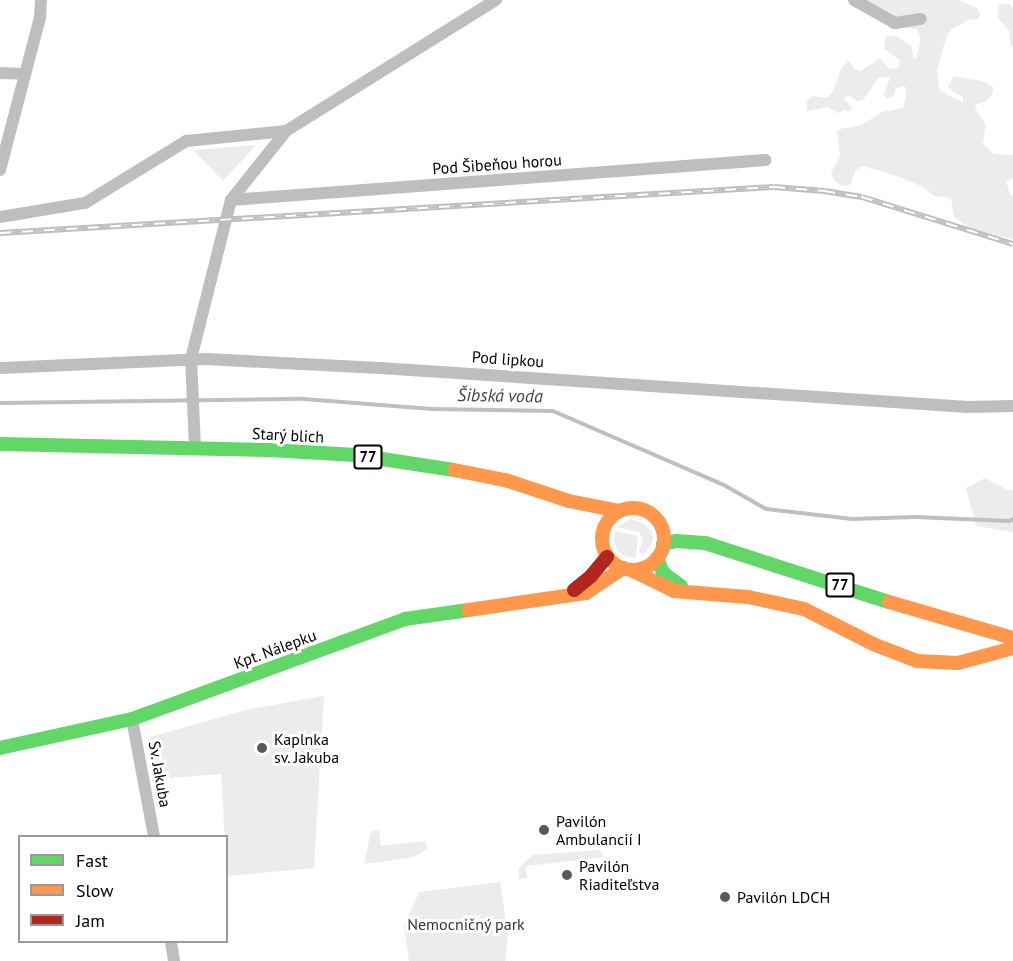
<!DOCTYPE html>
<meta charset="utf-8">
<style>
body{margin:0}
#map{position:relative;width:1013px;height:961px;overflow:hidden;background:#fff;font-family:"PT Sans",sans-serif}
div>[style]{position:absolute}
.green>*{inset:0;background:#ececec}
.stream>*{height:4px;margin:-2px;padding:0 2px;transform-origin:2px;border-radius:2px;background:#bfbfbf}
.street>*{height:12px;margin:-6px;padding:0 6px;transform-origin:6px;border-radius:6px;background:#bebebe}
.fast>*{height:14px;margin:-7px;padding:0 7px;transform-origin:7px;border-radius:7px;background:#63d668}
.slow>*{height:14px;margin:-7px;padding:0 7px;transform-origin:7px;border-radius:7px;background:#ff974d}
.slow>.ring{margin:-7px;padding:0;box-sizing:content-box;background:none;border:14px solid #ff974d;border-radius:50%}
.jam>*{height:14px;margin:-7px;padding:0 7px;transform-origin:7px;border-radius:7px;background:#b3261e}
.rail>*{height:6px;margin-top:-3px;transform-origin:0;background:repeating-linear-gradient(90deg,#fff 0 11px,#bebebe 0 22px);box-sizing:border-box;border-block:2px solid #bebebe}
.dots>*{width:16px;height:16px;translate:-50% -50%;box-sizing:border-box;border:3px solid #fff;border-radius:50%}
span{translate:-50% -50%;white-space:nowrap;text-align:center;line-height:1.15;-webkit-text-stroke:6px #fff;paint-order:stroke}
.shield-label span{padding:2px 4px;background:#fff;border:2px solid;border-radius:4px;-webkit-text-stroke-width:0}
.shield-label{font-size:15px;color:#000;font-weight:700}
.street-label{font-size:16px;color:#000}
.poi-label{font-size:16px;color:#000}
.left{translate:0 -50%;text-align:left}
.park-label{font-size:16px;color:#333}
.water-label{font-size:18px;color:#444;font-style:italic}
.legend{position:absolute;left:18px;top:835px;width:210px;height:108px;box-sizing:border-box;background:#fff;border:2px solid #999;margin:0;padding:8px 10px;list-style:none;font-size:18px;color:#000}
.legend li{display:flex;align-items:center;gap:12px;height:30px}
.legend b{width:30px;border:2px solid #999}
</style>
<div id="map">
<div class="green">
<i style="clip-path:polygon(854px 0,958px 0,977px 8px,981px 14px,978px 19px,968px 20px,951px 30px,947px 36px,937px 70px,940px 91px,963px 103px,963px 96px,954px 93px,948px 86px,954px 76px,983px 81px,993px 87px,993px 93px,985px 102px,976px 104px,975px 108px,986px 125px,983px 144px,994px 154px,1013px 155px,1013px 178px,1006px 181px,1010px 194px,1013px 196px,1013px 239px,971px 229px,954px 217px,951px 198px,934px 196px,921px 186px,897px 176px,862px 166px,856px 170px,850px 185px,842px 186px,834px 180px,831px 173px,840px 156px,837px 132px,840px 129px,862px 125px,882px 112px,903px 108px,906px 97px,905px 86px,895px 89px,894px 96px,886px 99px,884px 94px,890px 78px,879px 77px,863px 100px,857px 101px,850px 96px,843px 97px,852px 108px,850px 112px,845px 110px,838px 113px,828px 107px,807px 111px,807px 101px,813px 96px,826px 98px,832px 93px,842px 67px,849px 61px,854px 69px,861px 71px,880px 58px,888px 68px,895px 69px,899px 66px,900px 60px,884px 49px,886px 36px,896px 36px,912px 47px,913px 57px,916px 59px,921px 40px,917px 29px,899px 27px,892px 29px)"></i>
<i style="clip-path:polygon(999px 4px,1010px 4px,1013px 9px,1013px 47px,1010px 45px,1009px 30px,997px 17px)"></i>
<i style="clip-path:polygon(256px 145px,223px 181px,193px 150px)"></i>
<i style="clip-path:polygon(985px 478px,1010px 491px,1013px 490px,1013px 532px,976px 526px,966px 488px)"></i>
<i style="clip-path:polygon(631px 519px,643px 523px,651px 531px,653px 538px,651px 545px,644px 555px,639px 552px,643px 540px,639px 532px,617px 527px)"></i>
<i style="clip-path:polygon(615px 531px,638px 536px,636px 558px,626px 557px,618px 551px,613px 540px)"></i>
<i style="clip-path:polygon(324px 696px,314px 868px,227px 876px,221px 774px,158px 779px,150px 737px,250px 709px)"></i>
<i style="clip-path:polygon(379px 830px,381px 846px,425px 841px,428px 848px,414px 857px,364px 864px,371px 831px)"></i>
<i style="clip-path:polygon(599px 850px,604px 857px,526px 866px,527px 878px,519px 879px,519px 868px,533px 855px)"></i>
<i style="clip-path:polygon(500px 882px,508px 935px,505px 961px,409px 961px,404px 927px,419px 892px)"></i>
</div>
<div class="stream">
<i style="left:0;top:403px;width:304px;rotate:-0.8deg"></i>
<i style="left:304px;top:399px;width:128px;rotate:4.5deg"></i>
<i style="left:432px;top:409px;width:121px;rotate:0.9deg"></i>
<i style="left:553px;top:411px;width:186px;rotate:23.4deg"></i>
<i style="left:724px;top:485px;width:48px;rotate:29.7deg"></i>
<i style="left:766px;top:509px;width:87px;rotate:6.6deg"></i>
<i style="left:852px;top:519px;width:63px;rotate:-1.8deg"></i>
<i style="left:915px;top:517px;width:94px;rotate:2.4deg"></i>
<i style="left:1009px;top:521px;width:4px;rotate:-27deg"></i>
</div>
<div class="street">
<i style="left:854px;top:0;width:47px;rotate:29.3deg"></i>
<i style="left:895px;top:23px;width:26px;rotate:-9deg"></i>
<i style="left:0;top:73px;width:25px;rotate:2deg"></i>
<i style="left:0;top:170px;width:157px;rotate:-75.3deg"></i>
<i style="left:40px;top:18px;width:18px;rotate:-87deg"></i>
<i style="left:231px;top:200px;width:536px;rotate:-4.28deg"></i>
<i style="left:0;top:217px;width:86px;rotate:-9.4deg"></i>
<i style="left:85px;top:203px;width:119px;rotate:-31.5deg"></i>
<i style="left:186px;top:141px;width:100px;rotate:-5.7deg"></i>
<i style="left:0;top:368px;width:206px;rotate:-2.5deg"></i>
<i style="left:206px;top:359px;width:174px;rotate:3deg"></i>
<i style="left:380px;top:368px;width:589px;rotate:3.79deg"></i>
<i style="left:968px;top:407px;width:45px;rotate:-1.3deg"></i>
<i style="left:195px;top:447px;width:88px;rotate:-92.6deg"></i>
<i style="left:191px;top:359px;width:164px;rotate:-75.9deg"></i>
<i style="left:231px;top:200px;width:88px;rotate:-51.4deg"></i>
<i style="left:286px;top:131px;width:248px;rotate:-32deg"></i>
<i style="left:132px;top:719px;width:119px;rotate:79.4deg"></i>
<i style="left:171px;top:942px;width:19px;rotate:81deg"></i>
</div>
<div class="fast">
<i style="left:0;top:444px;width:269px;rotate:1.3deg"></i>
<i style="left:269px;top:450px;width:87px;rotate:3.3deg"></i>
<i style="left:356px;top:455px;width:99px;rotate:8.7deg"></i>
<i style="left:663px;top:544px;width:13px;rotate:-13deg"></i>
<i style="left:676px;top:541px;width:29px;rotate:4deg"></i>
<i style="left:705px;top:543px;width:193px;rotate:17.8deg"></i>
<i style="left:657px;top:558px;width:16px;rotate:68deg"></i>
<i style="left:663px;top:573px;width:22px;rotate:36deg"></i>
<i style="left:0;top:748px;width:135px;rotate:-12.4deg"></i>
<i style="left:132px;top:719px;width:291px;rotate:-20.1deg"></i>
<i style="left:405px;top:619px;width:64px;rotate:-8.1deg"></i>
</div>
<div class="slow">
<i style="left:454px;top:470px;width:52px;rotate:11.1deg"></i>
<i style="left:505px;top:480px;width:67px;rotate:18.2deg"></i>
<i style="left:569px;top:501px;width:52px;rotate:11.1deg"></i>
<i class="ring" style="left:602px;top:508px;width:48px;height:48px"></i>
<i style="left:631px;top:570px;width:48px;rotate:26deg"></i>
<i style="left:674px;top:591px;width:74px;rotate:4.6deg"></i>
<i style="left:748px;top:597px;width:57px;rotate:12.1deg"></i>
<i style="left:804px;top:609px;width:77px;rotate:26.9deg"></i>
<i style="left:873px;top:644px;width:47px;rotate:21.1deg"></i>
<i style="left:917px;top:661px;width:41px;rotate:2.8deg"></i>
<i style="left:958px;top:663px;width:57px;rotate:-15.3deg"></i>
<i style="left:889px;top:602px;width:129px;rotate:16.2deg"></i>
<i style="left:468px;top:610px;width:119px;rotate:-8.2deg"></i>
<i style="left:586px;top:593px;width:45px;rotate:-34deg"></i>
</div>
<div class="jam">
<i style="left:574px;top:590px;width:22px;rotate:-39deg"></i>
<i style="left:591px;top:576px;width:25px;rotate:-50deg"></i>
</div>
<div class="rail">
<i style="left:0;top:233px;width:775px;rotate:-3.4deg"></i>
<i style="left:774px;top:187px;width:50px;rotate:4.6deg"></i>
<i style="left:824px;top:191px;width:38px;rotate:9deg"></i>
<i style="left:862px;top:197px;width:158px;rotate:17.3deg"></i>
</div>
<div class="dots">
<i style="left:262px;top:748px;background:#595959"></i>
<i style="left:544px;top:830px;background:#595959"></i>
<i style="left:567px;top:875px;background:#595959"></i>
<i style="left:725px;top:897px;background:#595959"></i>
</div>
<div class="shield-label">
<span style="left:368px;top:457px">77</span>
<span style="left:840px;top:585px">77</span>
</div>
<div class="street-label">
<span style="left:497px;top:164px;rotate:-4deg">Pod Šibeňou horou</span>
<span style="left:508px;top:359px;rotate:4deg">Pod lipkou</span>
<span style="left:288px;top:435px;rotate:3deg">Starý blich</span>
<span style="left:275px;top:649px;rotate:-20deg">Kpt. Nálepku</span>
<span style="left:160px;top:774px;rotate:80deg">Sv. Jakuba</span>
</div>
<div class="poi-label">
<span class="left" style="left:274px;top:748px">Kaplnka<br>sv. Jakuba</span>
<span class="left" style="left:556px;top:830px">Pavilón<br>Ambulancií I</span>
<span class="left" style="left:579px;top:875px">Pavilón<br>Riaditeľstva</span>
<span class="left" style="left:737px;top:897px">Pavilón LDCH</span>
</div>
<div class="park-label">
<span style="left:466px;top:924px">Nemocničný park</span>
</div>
<div class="water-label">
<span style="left:500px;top:396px;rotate:1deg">Šibská voda</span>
</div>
<ul class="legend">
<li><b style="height:8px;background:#63d668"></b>Fast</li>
<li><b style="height:8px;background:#ff974d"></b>Slow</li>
<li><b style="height:8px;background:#b3261e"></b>Jam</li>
</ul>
</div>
